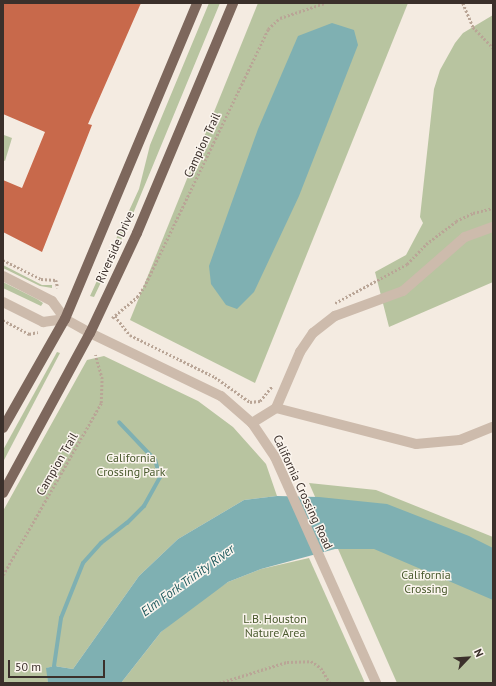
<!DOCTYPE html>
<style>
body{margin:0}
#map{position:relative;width:496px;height:686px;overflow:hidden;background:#f4ebe1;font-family:"PT Sans",sans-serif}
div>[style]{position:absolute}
.green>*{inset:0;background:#b8c4a0}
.water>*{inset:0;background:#7fb0b2}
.stream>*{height:4px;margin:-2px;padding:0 2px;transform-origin:2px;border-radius:2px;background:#7fb0b2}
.building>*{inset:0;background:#c8694b}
.path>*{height:2.5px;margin-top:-1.25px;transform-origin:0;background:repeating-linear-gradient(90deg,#b9a596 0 2px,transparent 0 4px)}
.minor>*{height:10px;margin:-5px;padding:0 5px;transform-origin:5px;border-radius:5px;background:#cdbbac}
.major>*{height:10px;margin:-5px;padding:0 5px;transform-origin:5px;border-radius:5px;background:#7d675c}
span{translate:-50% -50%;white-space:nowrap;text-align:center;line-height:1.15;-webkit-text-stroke:3px #fbf5ee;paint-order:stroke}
.street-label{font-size:12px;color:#3b302b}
.park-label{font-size:12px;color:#4a5a2e}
.water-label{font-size:13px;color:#1f5a5e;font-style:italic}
.frame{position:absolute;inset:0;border:4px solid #3b302b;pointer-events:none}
.north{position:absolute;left:448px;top:638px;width:40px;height:40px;-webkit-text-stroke:3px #fbf5ee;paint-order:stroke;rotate:65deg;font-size:11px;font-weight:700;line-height:16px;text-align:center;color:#3b302b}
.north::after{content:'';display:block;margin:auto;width:14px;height:18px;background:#3b302b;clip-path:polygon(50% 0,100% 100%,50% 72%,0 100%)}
.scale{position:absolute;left:8px;top:660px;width:97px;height:18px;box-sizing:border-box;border:2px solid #3b302b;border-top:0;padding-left:5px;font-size:12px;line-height:14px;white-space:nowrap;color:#3b302b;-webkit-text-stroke:3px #fbf5ee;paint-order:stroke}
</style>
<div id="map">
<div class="green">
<i style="clip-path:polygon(209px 3px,220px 3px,130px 221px,94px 297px,90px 296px,139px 189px,150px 145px)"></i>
<i style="clip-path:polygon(258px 3px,408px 3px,255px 383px,130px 320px)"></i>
<i style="clip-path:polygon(493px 15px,493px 282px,389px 327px,375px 272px,406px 255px,423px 223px,420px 217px,434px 89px,440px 70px,455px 43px,463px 33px)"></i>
<i style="clip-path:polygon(4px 135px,12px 138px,5px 161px,3px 160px)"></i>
<i style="clip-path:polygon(3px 265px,42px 285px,52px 285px,52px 288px,40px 286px,3px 268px)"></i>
<i style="clip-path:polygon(3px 282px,37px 299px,43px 303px,41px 306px,3px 288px)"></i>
<i style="clip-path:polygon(57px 352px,60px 353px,3px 462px,3px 450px)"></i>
<i style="clip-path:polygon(104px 356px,198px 401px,233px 427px,266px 464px,277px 496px,244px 500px,178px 539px,139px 576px,73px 669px,54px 666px,47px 668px,48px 683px,3px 683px,3px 511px,87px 360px)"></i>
<i style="clip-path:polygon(309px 483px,376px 490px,493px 537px,493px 683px,397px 683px)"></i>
<i style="clip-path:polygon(309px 558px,365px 683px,121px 683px,161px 632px,196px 603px,228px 582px,261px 569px)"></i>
</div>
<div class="water">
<i style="clip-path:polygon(332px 23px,354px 30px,358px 45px,299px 196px,254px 292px,237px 309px,226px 305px,211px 284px,209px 266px,258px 129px,298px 36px)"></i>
<i style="clip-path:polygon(277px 496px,319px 497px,387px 504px,469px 536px,493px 548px,493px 600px,374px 549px,335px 549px,261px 569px,228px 582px,161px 632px,121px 683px,48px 683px,46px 668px,54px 666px,73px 669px,139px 576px,178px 539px,244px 500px)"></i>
</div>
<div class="stream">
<i style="left:56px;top:670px;width:4px;rotate:-117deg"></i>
<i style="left:54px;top:666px;width:49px;rotate:-81.7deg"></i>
<i style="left:61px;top:618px;width:59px;rotate:-68.2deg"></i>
<i style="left:83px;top:563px;width:27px;rotate:-48deg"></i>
<i style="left:101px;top:543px;width:33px;rotate:-38deg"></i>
<i style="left:127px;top:523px;width:24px;rotate:-45deg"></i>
<i style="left:144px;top:506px;width:33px;rotate:-61deg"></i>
<i style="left:160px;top:477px;width:18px;rotate:-106deg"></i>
<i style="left:155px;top:460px;width:52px;rotate:-133.5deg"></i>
</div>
<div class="building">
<i style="clip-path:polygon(3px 3px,141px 3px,88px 124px,92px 125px,42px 252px,3px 232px,3px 180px,22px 188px,45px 132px,3px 114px)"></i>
</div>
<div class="path">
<i style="left:463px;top:3px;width:26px;rotate:67deg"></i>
<i style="left:473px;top:27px;width:29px;rotate:46deg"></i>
<i style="left:3px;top:260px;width:42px;rotate:26.6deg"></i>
<i style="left:41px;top:279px;width:15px;rotate:4deg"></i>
<i style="left:56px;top:280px;width:8px;rotate:76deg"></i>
<i style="left:335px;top:303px;width:82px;rotate:-28.4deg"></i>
<i style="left:407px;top:264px;width:28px;rotate:-46deg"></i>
<i style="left:426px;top:244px;width:38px;rotate:-37deg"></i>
<i style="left:456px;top:221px;width:19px;rotate:-25deg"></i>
<i style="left:473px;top:213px;width:21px;rotate:-14deg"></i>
<i style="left:115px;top:316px;width:24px;rotate:52deg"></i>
<i style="left:130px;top:335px;width:95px;rotate:26.3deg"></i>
<i style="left:215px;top:377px;width:43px;rotate:35.5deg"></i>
<i style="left:250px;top:402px;width:10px;rotate:-6deg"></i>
<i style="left:260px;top:401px;width:19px;rotate:-51deg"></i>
<i style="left:112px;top:318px;width:33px;rotate:-40deg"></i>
<i style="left:137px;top:297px;width:12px;rotate:-55deg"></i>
<i style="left:144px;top:287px;width:286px;rotate:-64.3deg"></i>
<i style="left:268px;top:29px;width:16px;rotate:-43deg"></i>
<i style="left:280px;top:18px;width:47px;rotate:-18.4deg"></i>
<i style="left:3px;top:320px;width:30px;rotate:28deg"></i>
<i style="left:29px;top:334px;width:9px;rotate:-13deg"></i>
<i style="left:3px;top:575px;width:198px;rotate:-60.3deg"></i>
<i style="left:101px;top:403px;width:24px;rotate:-88deg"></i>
<i style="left:102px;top:379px;width:25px;rotate:-106deg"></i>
<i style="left:219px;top:683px;width:71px;rotate:-17.2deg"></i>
<i style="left:287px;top:662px;width:24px;rotate:-2deg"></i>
<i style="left:311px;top:661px;width:12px;rotate:35deg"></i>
<i style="left:321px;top:668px;width:17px;rotate:59deg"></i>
</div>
<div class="minor">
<i style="left:3px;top:276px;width:55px;rotate:27deg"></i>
<i style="left:52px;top:301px;width:22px;rotate:54deg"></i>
<i style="left:65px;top:319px;width:29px;rotate:29deg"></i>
<i style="left:90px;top:333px;width:145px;rotate:25.7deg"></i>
<i style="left:221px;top:396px;width:41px;rotate:41.1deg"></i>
<i style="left:252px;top:423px;width:41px;rotate:55.9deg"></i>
<i style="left:275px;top:457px;width:248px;rotate:65.9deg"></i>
<i style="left:3px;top:302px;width:45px;rotate:26.6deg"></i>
<i style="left:43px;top:322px;width:22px;rotate:-8deg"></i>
<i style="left:276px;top:408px;width:145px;rotate:14.4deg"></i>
<i style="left:416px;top:444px;width:44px;rotate:-5.2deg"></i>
<i style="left:460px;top:440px;width:35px;rotate:-22deg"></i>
<i style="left:252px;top:423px;width:28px;rotate:-32deg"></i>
<i style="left:276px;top:408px;width:61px;rotate:-66.8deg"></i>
<i style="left:300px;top:352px;width:23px;rotate:-56deg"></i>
<i style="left:313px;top:333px;width:28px;rotate:-38deg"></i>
<i style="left:335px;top:316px;width:72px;rotate:-20.2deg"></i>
<i style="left:403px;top:291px;width:82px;rotate:-41.1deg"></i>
<i style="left:465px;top:237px;width:30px;rotate:-20deg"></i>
</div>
<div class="major">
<i style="left:3px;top:428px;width:125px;rotate:-60.4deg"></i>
<i style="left:65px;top:319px;width:342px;rotate:-67.3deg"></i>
<i style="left:3px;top:493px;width:182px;rotate:-61.5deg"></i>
<i style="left:90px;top:333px;width:110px;rotate:-64.8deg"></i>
<i style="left:137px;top:233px;width:249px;rotate:-67.3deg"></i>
</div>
<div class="street-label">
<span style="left:202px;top:145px;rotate:-65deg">Campion Trail</span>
<span style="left:115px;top:247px;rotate:-66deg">Riverside Drive</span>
<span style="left:57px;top:464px;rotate:-60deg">Campion Trail</span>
<span style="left:303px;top:492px;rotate:65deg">California Crossing Road</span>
</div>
<div class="park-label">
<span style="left:131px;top:465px">California<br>Crossing Park</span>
<span style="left:426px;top:582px">California<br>Crossing</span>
<span style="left:275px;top:626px">L.B. Houston<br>Nature Area</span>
</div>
<div class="water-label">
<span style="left:188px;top:581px;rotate:-36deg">Elm Fork Trinity River</span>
</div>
<div class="frame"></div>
<div class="north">N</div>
<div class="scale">50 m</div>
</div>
